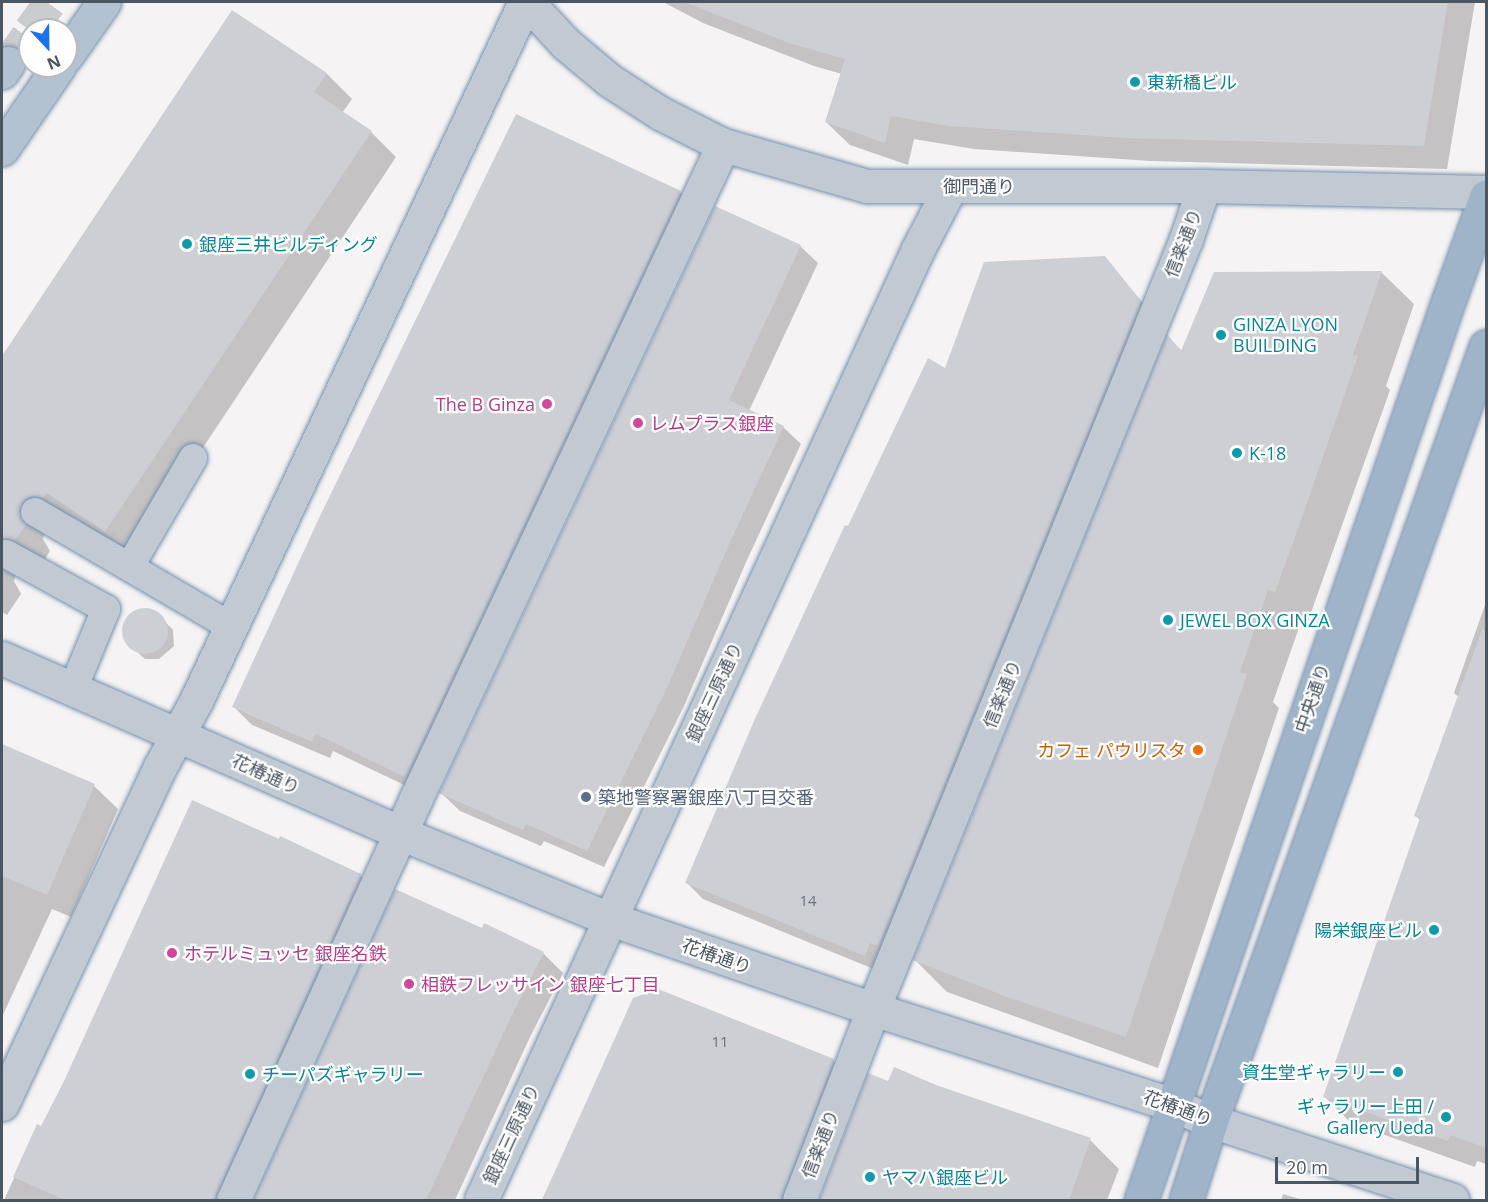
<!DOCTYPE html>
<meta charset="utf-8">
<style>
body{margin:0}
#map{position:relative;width:1488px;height:1202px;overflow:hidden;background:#f5f3f3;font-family:"Open Sans","Noto Sans JP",sans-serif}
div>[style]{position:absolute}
.shadow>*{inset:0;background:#0003}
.building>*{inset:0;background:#cdcfd5}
.round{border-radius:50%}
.primary-tunnel>*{height:33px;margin-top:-16.5px;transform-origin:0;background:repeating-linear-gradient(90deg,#caccce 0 33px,transparent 0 49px)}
.roads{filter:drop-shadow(0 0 2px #7690ad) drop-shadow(0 0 2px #7690ad)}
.service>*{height:28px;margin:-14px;padding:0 14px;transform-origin:14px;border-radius:14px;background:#c1cad2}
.minor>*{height:33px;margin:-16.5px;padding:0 16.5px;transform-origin:16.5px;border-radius:16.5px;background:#c1cad2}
.tertiary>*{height:33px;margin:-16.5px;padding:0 16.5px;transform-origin:16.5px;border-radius:16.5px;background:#c1cad2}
.primary>*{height:33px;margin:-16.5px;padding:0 16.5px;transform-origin:16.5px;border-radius:16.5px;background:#b3c2d1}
.trunk>*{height:33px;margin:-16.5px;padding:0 16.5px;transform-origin:16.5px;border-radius:16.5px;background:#9fb4c9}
.dots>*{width:16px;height:16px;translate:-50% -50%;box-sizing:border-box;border:3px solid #fff;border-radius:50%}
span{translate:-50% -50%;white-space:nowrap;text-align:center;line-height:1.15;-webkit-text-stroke:4.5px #fff;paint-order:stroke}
.number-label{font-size:15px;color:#6b747e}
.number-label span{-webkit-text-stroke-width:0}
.culture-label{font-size:18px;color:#0d838f}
.left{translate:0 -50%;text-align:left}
.right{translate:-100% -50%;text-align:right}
.street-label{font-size:18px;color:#4a5661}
.hotel-label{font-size:18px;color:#b23c85}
.food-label{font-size:18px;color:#c56008}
.service-label{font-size:18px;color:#4e5e75}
.frame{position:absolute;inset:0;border:3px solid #4a5661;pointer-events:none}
.north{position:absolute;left:18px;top:18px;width:60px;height:60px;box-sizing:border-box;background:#fff;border:2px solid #b7bbc0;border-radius:50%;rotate:158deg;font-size:16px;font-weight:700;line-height:24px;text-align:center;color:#4a5661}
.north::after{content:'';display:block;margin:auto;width:21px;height:27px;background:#1a73e8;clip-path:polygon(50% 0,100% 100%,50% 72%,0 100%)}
.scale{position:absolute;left:1275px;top:1157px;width:144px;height:27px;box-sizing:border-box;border:3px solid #4a5661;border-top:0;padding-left:8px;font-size:18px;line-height:21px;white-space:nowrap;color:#4a5661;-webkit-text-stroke:4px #fff;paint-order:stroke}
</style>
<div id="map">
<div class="shadow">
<i style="clip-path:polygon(663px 2px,1475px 2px,1447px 169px,1150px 161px,974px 149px,914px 139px,908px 165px,850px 145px,826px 122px,842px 74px,814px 66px,703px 23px)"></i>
<i style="clip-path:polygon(233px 12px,327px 74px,352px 99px,342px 113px,371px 132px,396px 157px,131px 556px,73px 517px,69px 523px,46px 528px,43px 539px,50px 551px,41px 565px,17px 571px,14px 581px,21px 594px,7px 615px,2px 612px,2px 359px)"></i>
<i style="clip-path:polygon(680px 192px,698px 210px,423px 794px,333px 751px,330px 758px,252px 725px,234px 707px)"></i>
<i style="clip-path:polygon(800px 246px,818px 263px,749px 411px,783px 427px,801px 444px,747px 560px,684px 706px,604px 867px,544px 841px,541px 846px,460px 811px,442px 794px)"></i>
<i style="clip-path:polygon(1104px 258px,1156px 318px,881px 972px,703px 899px,687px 883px,849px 528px,945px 371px)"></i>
<i style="clip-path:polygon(1381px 272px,1414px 304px,1386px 386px,1390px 390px,1307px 624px,1301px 622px,1273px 702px,1279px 708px,1158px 1068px,947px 992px,915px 960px,1168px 337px,1182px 351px)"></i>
<i style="clip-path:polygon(1486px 602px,1486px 1164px,1477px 1161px,1475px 1167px,1351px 1123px,1325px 1097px,1421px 821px,1415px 815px,1459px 697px,1454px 693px)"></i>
<i style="clip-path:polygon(149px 609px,156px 612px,173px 630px,174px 646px,159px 659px,145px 659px,127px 643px,124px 636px,125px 623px,135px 612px)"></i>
<i style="clip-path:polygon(2px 746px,94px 786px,118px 809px,71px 917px,52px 909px,2px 1017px)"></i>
<i style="clip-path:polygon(360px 875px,380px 895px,241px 1200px,4px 1200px,38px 1126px,42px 1128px)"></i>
<i style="clip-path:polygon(396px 891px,482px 930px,485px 925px,544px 954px,563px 973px,530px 1037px,455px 1200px,255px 1200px)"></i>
<i style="clip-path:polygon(635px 999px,833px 1060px,854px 1082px,804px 1200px,542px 1200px)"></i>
<i style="clip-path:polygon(889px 1083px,935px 1086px,1090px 1140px,1119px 1169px,1107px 1200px,839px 1200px,859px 1147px)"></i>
<i style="clip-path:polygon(1283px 1194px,1303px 1200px,1281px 1200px)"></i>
</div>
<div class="building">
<i style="clip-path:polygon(690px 2px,1448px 2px,1424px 146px,1125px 138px,949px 126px,891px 116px,885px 143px,825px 122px,845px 59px,789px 43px,689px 4px)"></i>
<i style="clip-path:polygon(232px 10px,327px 73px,314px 92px,372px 131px,105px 532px,47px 493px,44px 498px,34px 496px,26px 498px,19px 511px,26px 525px,15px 540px,2px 539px,2px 356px)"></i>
<i style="clip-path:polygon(516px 114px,681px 191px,405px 777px,316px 734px,312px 742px,232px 707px,319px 518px)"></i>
<i style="clip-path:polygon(715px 206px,801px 245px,729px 400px,784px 426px,730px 542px,667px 688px,587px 851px,526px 824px,523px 830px,439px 793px)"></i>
<i style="clip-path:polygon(1105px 256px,1141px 301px,878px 946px,870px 943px,865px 956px,685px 883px,754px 721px,845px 525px,848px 526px,928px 358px,945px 368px,984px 262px)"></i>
<i style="clip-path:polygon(1382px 271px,1353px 355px,1358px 356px,1299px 526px,1275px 592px,1268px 590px,1240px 672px,1247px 674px,1126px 1037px,1007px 997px,913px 960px,1167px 334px,1181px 351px,1214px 272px)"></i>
<i class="round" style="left:122px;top:608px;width:46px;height:46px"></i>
<i style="clip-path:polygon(1482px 630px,1486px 630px,1486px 1148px,1450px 1135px,1448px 1141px,1323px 1097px,1420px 818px,1414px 816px)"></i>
<i style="clip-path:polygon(2px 744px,95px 784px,47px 895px,2px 876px)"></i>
<i style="clip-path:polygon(192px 800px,279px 839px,280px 836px,361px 874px,214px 1200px,65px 1200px,13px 1177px,37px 1124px,41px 1126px,64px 1081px)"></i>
<i style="clip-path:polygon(395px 889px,482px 928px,484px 923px,544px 952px,511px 1017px,426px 1200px,253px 1200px)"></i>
<i style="clip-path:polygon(658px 989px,834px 1059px,781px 1200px,542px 1200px,633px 998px)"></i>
<i style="clip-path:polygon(894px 1067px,936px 1085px,1091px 1138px,1069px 1200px,819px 1200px,868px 1073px,888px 1081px)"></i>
</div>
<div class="primary-tunnel">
<i style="left:30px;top:30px;width:34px;rotate:-54deg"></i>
<i style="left:8px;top:63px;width:39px;rotate:-55deg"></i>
</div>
<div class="roads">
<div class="service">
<i style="left:35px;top:512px;width:226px;rotate:30.3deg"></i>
<i style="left:6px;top:554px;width:114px;rotate:28.8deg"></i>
<i style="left:106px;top:609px;width:87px;rotate:112.4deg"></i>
<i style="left:130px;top:566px;width:125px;rotate:-59.7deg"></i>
</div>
<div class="minor">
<i style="left:2px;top:658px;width:435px;rotate:23.7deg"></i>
<i style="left:400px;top:833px;width:227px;rotate:22.3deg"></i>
<i style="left:610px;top:919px;width:278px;rotate:18.9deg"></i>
<i style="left:873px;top:1009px;width:315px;rotate:17.7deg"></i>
<i style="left:1173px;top:1105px;width:41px;rotate:22.8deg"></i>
<i style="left:1211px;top:1121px;width:254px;rotate:18.1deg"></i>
<i style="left:2px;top:1104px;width:372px;rotate:-64.9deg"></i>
<i style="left:160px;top:767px;width:75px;rotate:-61.4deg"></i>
<i style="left:196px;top:701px;width:773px;rotate:-64.79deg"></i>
<i style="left:233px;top:1200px;width:442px;rotate:-65.5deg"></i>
<i style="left:416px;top:798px;width:722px;rotate:-64.82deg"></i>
<i style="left:481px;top:1200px;width:1047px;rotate:-65.32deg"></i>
<i style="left:918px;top:249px;width:71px;rotate:-62.4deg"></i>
<i style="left:799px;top:1200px;width:205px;rotate:-68.8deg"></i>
<i style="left:873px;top:1009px;width:831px;rotate:-67.88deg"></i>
<i style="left:1186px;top:239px;width:56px;rotate:-71.2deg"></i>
</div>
<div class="tertiary">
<i style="left:527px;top:2px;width:57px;rotate:47.1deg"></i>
<i style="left:566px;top:44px;width:56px;rotate:39.9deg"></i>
<i style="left:609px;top:80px;width:61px;rotate:32.9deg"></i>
<i style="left:660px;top:113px;width:71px;rotate:26.9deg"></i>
<i style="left:723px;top:145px;width:150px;rotate:15.9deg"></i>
<i style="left:867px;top:186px;width:337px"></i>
<i style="left:1204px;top:186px;width:282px;rotate:1.2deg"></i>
</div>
<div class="primary">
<i style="left:66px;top:56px;width:66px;rotate:-54.9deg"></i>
<i style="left:2px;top:72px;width:11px;rotate:-56deg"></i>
<i style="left:2px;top:149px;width:101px;rotate:-55.5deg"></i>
</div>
<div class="trunk">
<i style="left:1141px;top:1200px;width:952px;rotate:-71.13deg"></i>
<i style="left:1449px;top:299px;width:109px;rotate:-70.1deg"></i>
<i style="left:1186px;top:1200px;width:83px;rotate:-72.4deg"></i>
<i style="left:1211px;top:1121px;width:822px;rotate:-70.46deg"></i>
</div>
</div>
<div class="dots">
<i style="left:1135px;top:82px;background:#0f9aa8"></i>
<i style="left:187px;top:244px;background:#0f9aa8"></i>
<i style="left:1221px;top:335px;background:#0f9aa8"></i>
<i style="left:547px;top:404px;background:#d1479c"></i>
<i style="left:638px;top:423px;background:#d1479c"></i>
<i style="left:1237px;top:453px;background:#0f9aa8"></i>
<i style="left:1168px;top:620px;background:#0f9aa8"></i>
<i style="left:1198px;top:750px;background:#e8710a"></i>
<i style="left:586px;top:797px;background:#5c6f8a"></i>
<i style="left:1434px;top:930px;background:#0f9aa8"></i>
<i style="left:172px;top:953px;background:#d1479c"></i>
<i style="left:409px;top:984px;background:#d1479c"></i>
<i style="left:1398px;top:1072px;background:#0f9aa8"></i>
<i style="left:250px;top:1074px;background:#0f9aa8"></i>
<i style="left:1446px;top:1117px;background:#0f9aa8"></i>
<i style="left:870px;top:1177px;background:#0f9aa8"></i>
</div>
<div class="number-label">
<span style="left:808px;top:901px">14</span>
<span style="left:720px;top:1042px">11</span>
</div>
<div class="culture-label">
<span class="left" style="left:1147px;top:82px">東新橋ビル</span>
<span class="left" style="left:199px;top:244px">銀座三井ビルディング</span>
<span class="left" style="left:1233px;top:335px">GINZA LYON<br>BUILDING</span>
<span class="left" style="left:1249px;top:453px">K-18</span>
<span class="left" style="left:1180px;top:620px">JEWEL BOX GINZA</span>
<span class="right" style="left:1422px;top:930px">陽栄銀座ビル</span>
<span class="right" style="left:1386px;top:1072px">資生堂ギャラリー</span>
<span class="left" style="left:262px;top:1074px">チーパズギャラリー</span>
<span class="right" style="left:1434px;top:1117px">ギャラリー上田 /<br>Gallery Ueda</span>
<span class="left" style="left:882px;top:1177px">ヤマハ銀座ビル</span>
</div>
<div class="street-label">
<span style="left:979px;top:186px">御門通り</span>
<span style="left:1183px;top:243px;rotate:-69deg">信楽通り</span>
<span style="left:714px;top:692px;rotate:-65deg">銀座三原通り</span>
<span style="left:1002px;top:694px;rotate:-68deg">信楽通り</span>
<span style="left:1312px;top:698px;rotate:-71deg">中央通り</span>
<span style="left:266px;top:774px;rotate:24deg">花椿通り</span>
<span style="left:717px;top:956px;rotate:19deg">花椿通り</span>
<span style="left:1178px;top:1108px;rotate:20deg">花椿通り</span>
<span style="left:511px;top:1134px;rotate:-65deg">銀座三原通り</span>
<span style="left:820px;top:1144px;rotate:-69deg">信楽通り</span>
</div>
<div class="hotel-label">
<span class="right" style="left:535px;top:404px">The B Ginza</span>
<span class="left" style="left:650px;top:423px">レムプラス銀座</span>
<span class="left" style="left:184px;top:953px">ホテルミュッセ 銀座名鉄</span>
<span class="left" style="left:421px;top:984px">相鉄フレッサイン 銀座七丁目</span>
</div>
<div class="food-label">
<span class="right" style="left:1186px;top:750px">カフェ パウリスタ</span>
</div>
<div class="service-label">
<span class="left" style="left:598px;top:797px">築地警察署銀座八丁目交番</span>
</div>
<div class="frame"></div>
<div class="north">N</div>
<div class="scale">20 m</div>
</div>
